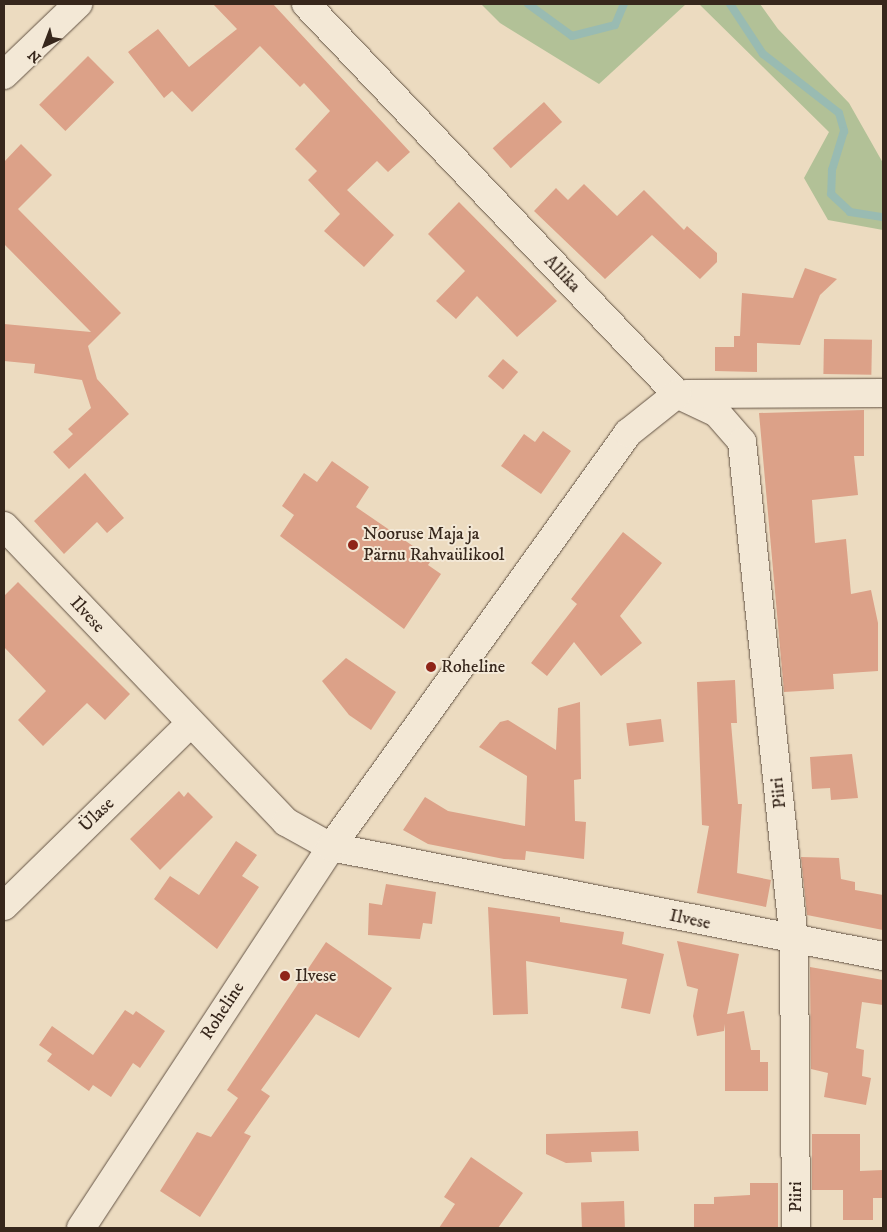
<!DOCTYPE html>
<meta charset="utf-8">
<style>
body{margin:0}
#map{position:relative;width:887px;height:1232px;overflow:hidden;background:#ecdbc0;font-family:"IM FELL DW Pica",serif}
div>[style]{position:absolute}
.green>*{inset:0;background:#b2c197}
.stream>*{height:8px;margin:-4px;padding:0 4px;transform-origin:4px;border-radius:4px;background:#99bbb2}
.building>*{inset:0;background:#dca188;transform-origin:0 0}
.roads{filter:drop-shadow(0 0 1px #645445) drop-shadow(0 0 1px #645445)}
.minor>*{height:28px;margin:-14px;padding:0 14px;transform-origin:14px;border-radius:14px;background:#f3e8d6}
.dots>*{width:14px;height:14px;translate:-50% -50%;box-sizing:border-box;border:2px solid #f3e8d6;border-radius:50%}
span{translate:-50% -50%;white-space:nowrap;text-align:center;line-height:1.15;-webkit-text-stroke:4px #f3e8d6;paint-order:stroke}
.street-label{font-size:18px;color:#37271c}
.poi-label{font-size:18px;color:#37271c}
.left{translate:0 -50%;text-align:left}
.frame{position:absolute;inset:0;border:5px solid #37271c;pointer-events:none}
.north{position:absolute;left:20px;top:20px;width:50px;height:50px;-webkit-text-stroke:4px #f3e8d6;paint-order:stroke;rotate:223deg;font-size:14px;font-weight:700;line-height:20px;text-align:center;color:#37271c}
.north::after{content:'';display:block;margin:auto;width:18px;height:22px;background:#37271c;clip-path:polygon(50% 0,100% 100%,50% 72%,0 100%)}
</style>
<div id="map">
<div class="green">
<i style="clip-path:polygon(481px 4px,686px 4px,599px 84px,500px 23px)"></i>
<i style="clip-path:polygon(699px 4px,760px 4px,778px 29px,849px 103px,883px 163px,883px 230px,828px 220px,804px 178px,829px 132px)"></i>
</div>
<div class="stream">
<i style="left:528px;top:4px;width:54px;rotate:36deg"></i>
<i style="left:572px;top:36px;width:44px;rotate:-14.3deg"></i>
<i style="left:615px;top:25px;width:23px;rotate:-67deg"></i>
<i style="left:730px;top:4px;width:60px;rotate:56.6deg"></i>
<i style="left:763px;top:54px;width:96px;rotate:37.8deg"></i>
<i style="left:839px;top:113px;width:19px;rotate:74deg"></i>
<i style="left:844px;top:131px;width:41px;rotate:107.1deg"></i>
<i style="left:832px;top:170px;width:24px;rotate:92deg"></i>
<i style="left:831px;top:194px;width:26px;rotate:43deg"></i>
<i style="left:850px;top:212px;width:33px;rotate:9deg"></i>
</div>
<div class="building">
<i style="clip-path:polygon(213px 4px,273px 4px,410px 152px,388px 172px,377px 161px,347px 190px,394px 235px,364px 267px,324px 231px,340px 214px,308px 180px,317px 171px,295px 149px,330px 111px,304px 83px,300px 87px,260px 46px,192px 112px,172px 91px,164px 98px,128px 52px,158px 29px,189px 67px,237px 29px)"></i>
<i style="left:88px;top:56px;width:37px;height:69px;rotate:45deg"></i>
<i style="left:544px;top:102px;width:27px;height:69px;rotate:48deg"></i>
<i style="clip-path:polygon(21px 144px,52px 175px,18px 209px,121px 313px,88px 346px,97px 379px,129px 414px,69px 469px,53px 452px,73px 434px,68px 429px,91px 408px,82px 380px,34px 373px,35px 364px,4px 361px,4px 324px,91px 332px,4px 244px,4px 162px)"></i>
<i style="clip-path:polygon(584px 184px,617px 216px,644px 190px,684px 230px,687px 226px,717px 253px,717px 262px,700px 279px,652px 235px,605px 279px,534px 211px,556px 188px,568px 200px)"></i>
<i style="clip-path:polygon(459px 202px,557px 301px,517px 337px,477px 296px,456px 319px,436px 301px,465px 271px,428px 234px)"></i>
<i style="clip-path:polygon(805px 268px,837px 279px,820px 295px,800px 345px,757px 343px,757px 372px,715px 371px,715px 347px,734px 347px,734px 336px,740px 336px,742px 293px,793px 298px)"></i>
<i style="left:824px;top:339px;width:48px;height:35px;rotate:1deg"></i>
<i style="left:503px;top:359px;width:20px;height:23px;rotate:41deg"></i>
<i style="clip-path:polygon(864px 410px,864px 456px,854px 456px,858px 495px,812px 500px,815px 543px,846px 539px,851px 594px,871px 590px,878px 623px,878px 671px,833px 674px,834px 689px,784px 692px,759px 413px)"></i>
<i style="clip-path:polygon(543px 431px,571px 451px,541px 494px,501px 466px,524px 434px,535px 442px)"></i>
<i style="clip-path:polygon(332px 461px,369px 487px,356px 507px,432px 559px,428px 565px,441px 574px,404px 629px,280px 536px,294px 515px,282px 506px,304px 473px,317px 482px)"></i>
<i style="clip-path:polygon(85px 473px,124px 518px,107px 533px,97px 522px,64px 554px,34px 521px)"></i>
<i style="clip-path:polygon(623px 532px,662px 563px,620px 616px,642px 643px,601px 676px,574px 642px,547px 676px,531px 663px,577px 604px,571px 599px)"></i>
<i style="clip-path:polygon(18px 582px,130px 694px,105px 720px,87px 703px,43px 746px,18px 720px,46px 691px,4px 647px,4px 596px)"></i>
<i style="clip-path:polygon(346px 658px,396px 692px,371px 730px,349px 715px,322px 681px)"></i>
<i style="clip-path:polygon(735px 680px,737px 723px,731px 723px,738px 804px,742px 804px,737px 873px,771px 880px,766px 907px,697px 893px,709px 826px,702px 825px,697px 682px)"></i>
<i style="clip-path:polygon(580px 702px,581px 779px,574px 780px,575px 821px,586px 822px,584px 859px,526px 851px,525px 860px,504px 859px,428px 844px,403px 830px,425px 797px,448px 811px,525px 826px,527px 776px,479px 747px,500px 722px,508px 720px,556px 750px,558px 708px)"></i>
<i style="left:661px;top:719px;width:23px;height:35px;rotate:83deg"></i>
<i style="clip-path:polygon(852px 754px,858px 798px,831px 800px,830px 788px,812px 789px,810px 757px)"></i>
<i style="clip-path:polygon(179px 791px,184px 797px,188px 792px,213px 817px,160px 870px,130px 839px)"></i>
<i style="clip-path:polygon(236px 841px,257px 855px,242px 876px,259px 887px,217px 949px,154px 899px,170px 876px,199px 895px)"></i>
<i style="clip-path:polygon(801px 857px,839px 858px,841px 879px,855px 882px,855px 890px,883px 895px,883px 930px,807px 915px)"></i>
<i style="clip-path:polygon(386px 884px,436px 892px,432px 924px,423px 923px,420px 939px,368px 935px,369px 903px,382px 905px)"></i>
<i style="clip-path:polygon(488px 907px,560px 917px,560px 922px,624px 932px,622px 944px,664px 954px,650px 1014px,621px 1008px,627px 979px,526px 961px,528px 1014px,493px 1015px)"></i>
<i style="clip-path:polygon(677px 941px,739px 954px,727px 1014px,744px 1011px,751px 1050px,760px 1050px,760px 1062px,768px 1062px,768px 1091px,725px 1091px,725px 1024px,724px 1031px,697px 1036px,693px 1016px,698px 989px,687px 986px)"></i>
<i style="clip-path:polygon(326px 942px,392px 988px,359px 1038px,316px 1014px,261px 1090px,270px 1096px,244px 1133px,251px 1136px,200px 1217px,160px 1191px,197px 1132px,211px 1137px,238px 1098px,227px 1090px)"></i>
<i style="clip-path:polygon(810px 967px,883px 980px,883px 1005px,862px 1002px,856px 1048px,864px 1050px,862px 1076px,871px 1078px,866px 1105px,824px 1097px,828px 1073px,811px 1069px)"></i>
<i style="clip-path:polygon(125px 1010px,133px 1015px,136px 1011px,165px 1031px,140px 1068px,133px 1063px,111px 1097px,93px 1085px,89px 1091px,47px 1061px,52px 1054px,39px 1045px,52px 1026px,93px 1055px)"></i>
<i style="clip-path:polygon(638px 1131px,639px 1151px,591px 1152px,592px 1162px,566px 1163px,546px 1154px,546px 1134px)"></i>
<i style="clip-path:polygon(812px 1134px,860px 1134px,860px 1171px,883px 1170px,883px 1198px,873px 1198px,873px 1220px,843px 1220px,843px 1190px,812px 1190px)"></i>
<i style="clip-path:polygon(471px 1157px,523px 1193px,498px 1228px,439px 1228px,455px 1204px,444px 1197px)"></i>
<i style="clip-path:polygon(750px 1183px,778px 1183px,778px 1228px,694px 1228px,694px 1204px,714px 1204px,714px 1197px,750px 1195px)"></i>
<i style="left:624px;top:1201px;width:27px;height:43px;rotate:88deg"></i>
</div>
<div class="roads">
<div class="minor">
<i style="left:306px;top:4px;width:538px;rotate:46.43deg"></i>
<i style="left:677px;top:394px;width:44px;rotate:25.4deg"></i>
<i style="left:717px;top:413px;width:38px;rotate:49deg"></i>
<i style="left:742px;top:442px;width:502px;rotate:84.05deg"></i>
<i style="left:794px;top:941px;width:287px;rotate:89.6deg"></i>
<i style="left:4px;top:75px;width:103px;rotate:-43.8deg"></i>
<i style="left:686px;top:394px;width:197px;rotate:-0.3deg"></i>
<i style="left:4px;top:526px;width:409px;rotate:46.4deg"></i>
<i style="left:286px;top:822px;width:51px;rotate:29.1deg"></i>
<i style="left:331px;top:847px;width:563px;rotate:11.17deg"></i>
<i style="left:4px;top:906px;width:260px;rotate:-44.4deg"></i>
<i style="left:81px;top:1228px;width:456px;rotate:-56.7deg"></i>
<i style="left:331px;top:847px;width:510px;rotate:-54.34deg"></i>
<i style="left:628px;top:433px;width:63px;rotate:-38.5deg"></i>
</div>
</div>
<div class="dots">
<i style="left:353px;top:545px;background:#8f2418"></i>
<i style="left:431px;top:667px;background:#8f2418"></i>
<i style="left:285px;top:976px;background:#8f2418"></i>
</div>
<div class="street-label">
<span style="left:562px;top:274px;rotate:46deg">Allika</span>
<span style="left:87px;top:615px;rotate:47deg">Ilvese</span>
<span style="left:779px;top:793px;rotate:-96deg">Piiri</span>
<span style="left:97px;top:815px;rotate:-44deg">Ülase</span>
<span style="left:690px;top:920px;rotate:12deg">Ilvese</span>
<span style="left:223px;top:1011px;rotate:-57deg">Roheline</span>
<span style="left:796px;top:1197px;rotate:-90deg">Piiri</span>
</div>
<div class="poi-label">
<span class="left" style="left:363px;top:545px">Nooruse Maja ja<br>Pärnu Rahvaülikool</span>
<span class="left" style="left:441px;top:667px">Roheline</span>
<span class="left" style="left:295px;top:976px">Ilvese</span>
</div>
<div class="frame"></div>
<div class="north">N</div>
</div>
